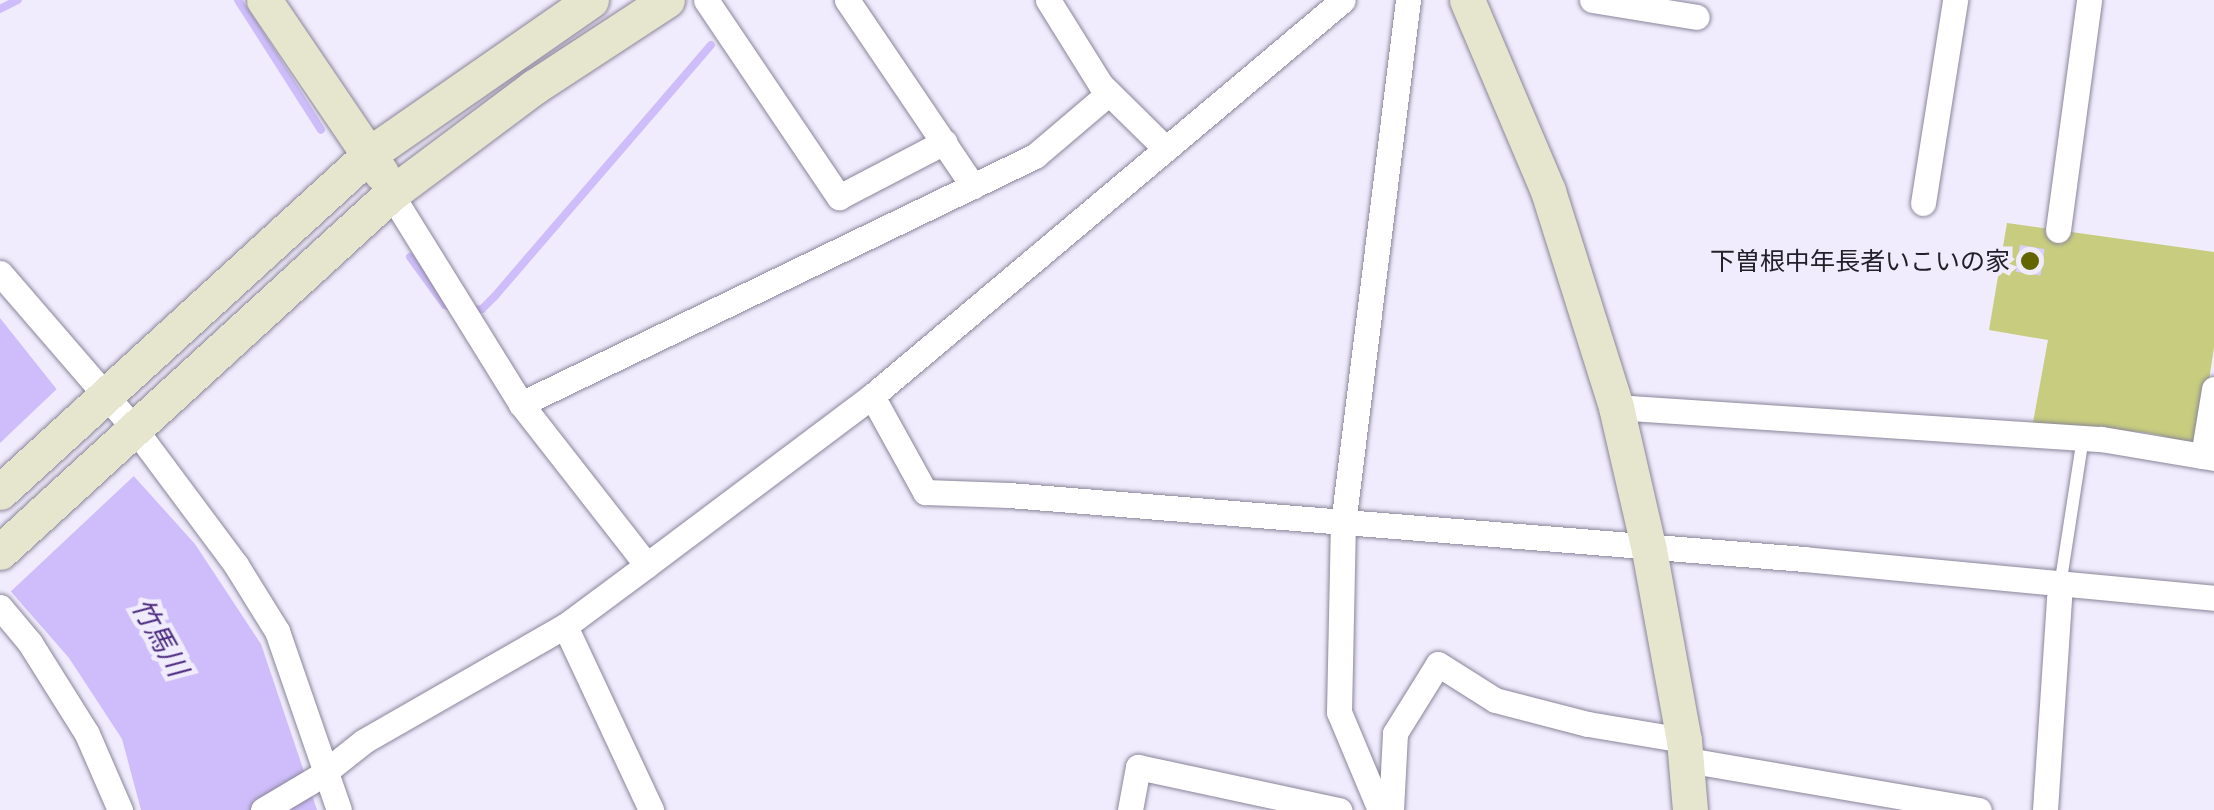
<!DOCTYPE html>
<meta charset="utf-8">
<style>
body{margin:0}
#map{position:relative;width:2214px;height:810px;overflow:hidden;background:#f0ecfd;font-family:"PT Serif","Noto Sans JP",serif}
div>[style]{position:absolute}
.green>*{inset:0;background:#c7cc7e}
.water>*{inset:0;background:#cebdfa}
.pier>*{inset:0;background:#f0ecfd}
.stream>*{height:8px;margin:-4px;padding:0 4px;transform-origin:4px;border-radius:4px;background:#cebdfa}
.building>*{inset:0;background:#dacefc;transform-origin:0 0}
.roads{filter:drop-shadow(0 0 2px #8a8599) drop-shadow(0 0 2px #8a8599)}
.lane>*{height:12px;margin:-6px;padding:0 6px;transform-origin:6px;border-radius:6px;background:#fff}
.street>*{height:25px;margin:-12.5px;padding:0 12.5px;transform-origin:12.5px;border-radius:12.5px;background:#fff}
.secondary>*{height:35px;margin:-17.5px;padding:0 17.5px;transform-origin:17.5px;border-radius:17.5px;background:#e6e6ce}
.dots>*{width:28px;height:28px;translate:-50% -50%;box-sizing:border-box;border:5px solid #f0ecfd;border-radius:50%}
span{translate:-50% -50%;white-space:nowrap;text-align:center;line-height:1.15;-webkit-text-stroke:9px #f0ecfd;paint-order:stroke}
.poi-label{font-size:25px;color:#222028}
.right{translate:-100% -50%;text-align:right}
.water-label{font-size:28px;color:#4c2a80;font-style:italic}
</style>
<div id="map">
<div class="green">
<i style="clip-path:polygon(2007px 223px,2214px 252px,2214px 347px,2199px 448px,2178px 446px,2167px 437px,2148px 433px,2083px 426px,2032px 428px,2048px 340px,1989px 330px)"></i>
</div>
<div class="water">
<i style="clip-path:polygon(0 318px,66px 401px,195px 544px,261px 644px,317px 810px,141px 810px,122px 739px,69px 658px,0 579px)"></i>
</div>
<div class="pier">
<i style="clip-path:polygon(60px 386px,137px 473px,7px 595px,0 586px,0 443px)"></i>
</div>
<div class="stream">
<i style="left:238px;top:0;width:154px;rotate:57.4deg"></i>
<i style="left:0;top:9px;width:20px;rotate:-27deg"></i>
<i style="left:410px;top:257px;width:59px;rotate:53.9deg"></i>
<i style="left:445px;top:305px;width:8px;rotate:14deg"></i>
<i style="left:471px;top:310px;width:11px;rotate:-5deg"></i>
<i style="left:482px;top:309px;width:18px;rotate:-45deg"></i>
<i style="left:495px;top:296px;width:331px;rotate:-49.3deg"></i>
</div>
<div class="building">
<i style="left:2020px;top:245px;width:25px;height:27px;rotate:9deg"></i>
</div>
<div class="roads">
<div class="lane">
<i style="left:2060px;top:586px;width:151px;rotate:-81.2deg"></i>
</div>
<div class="street">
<i style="left:706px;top:0;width:238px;rotate:56deg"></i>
<i style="left:839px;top:197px;width:119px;rotate:-27.6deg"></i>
<i style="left:847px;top:0;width:225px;rotate:55.9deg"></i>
<i style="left:1048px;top:0;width:100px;rotate:58.1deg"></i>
<i style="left:1101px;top:85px;width:91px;rotate:44.6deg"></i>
<i style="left:1592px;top:0;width:106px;rotate:9.2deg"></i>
<i style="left:391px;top:194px;width:247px;rotate:58.2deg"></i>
<i style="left:521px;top:404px;width:204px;rotate:52deg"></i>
<i style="left:1923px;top:203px;width:206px;rotate:-81deg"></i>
<i style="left:2058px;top:230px;width:232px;rotate:-82.3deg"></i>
<i style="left:0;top:273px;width:205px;rotate:49.2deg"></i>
<i style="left:134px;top:428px;width:171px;rotate:53.3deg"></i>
<i style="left:236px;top:565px;width:78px;rotate:58.2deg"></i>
<i style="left:277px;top:631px;width:189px;rotate:70.9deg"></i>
<i style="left:2214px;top:389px;width:68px;rotate:99.3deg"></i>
<i style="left:2203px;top:456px;width:11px;rotate:10deg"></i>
<i style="left:872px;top:396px;width:110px;rotate:61.1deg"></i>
<i style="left:925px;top:492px;width:84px;rotate:2deg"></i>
<i style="left:1009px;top:495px;width:798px;rotate:4.6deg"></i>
<i style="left:1804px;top:559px;width:412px;rotate:5.4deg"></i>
<i style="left:521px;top:404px;width:571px;rotate:-25.76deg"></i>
<i style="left:1035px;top:156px;width:97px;rotate:-40.4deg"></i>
<i style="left:1616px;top:407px;width:486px;rotate:3.8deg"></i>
<i style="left:2101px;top:439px;width:103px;rotate:9.5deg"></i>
<i style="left:0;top:607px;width:47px;rotate:50.2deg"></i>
<i style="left:30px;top:643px;width:107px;rotate:57.9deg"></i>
<i style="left:87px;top:734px;width:83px;rotate:66.5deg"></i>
<i style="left:565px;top:626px;width:203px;rotate:64.9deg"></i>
<i style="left:1687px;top:760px;width:296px;rotate:9.7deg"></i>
<i style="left:263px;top:810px;width:66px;rotate:-30.8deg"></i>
<i style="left:320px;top:776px;width:56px;rotate:-38.5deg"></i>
<i style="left:364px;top:741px;width:232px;rotate:-29.8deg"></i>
<i style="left:565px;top:626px;width:102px;rotate:-36.6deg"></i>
<i style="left:647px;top:565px;width:281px;rotate:-36.9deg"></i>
<i style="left:872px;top:396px;width:615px;rotate:-40.06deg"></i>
<i style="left:1130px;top:810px;width:44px;rotate:-79.5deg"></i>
<i style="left:1138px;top:767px;width:206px;rotate:12.1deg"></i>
<i style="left:1380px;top:810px;width:106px;rotate:-112.7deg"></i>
<i style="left:1339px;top:712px;width:188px;rotate:-88.8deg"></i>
<i style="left:1343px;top:524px;width:528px;rotate:-82.93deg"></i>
<i style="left:1391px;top:810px;width:77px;rotate:-87deg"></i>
<i style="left:1395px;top:733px;width:81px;rotate:-58.1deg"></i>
<i style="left:1438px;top:664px;width:67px;rotate:32.3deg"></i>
<i style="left:1495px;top:700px;width:96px;rotate:14.5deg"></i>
<i style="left:1588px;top:724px;width:97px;rotate:9.5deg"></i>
<i style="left:2045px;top:810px;width:225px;rotate:-86.2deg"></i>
</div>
<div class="secondary">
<i style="left:264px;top:0;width:209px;rotate:55.9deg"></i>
<i style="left:1467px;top:0;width:207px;rotate:67deg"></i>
<i style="left:1548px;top:191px;width:226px;rotate:72.5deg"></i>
<i style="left:1616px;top:407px;width:147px;rotate:77deg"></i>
<i style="left:1649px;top:550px;width:193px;rotate:79.6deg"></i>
<i style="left:1684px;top:740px;width:70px;rotate:85.1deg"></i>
<i style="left:0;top:492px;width:503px;rotate:-42.42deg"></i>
<i style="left:371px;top:153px;width:268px;rotate:-34.8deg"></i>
<i style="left:0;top:552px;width:530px;rotate:-42.48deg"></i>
<i style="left:391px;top:194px;width:179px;rotate:-36.8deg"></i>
<i style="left:534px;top:87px;width:159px;rotate:-33.2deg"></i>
</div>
</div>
<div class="dots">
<i style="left:2030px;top:261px;background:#636500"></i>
</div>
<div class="poi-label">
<span class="right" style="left:2010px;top:261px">下曽根中年長者いこいの家</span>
</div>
<div class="water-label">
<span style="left:160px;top:637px;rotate:61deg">竹馬川</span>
</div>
</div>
